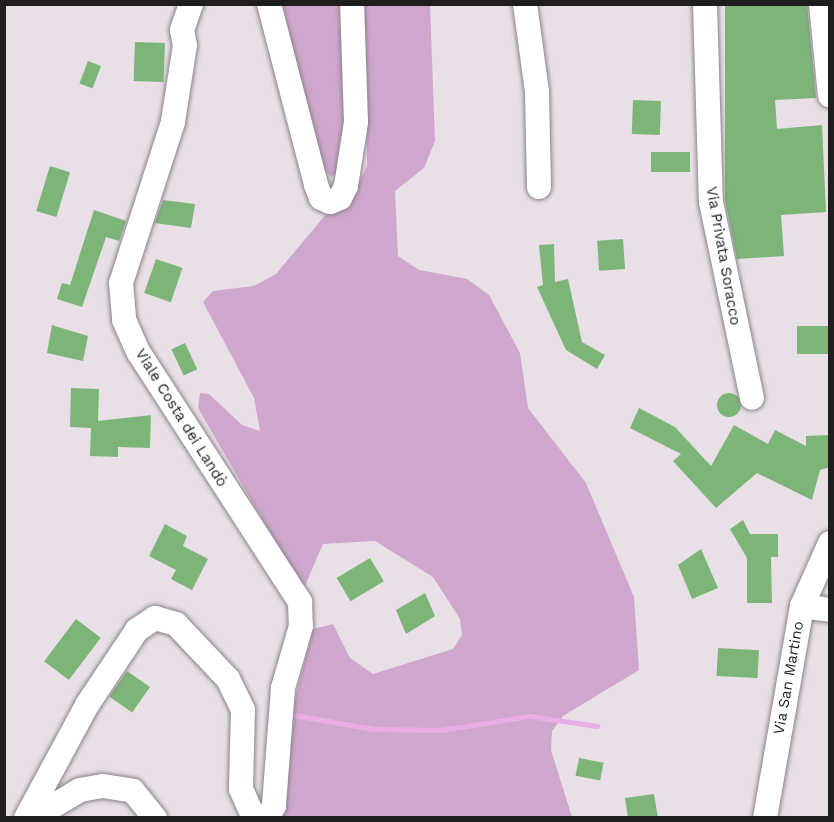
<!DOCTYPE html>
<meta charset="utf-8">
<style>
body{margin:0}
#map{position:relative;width:834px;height:822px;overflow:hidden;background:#e8dfe7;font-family:"Work Sans",sans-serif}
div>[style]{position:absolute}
.green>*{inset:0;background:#cfa7cc}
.stream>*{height:5px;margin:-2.5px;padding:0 2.5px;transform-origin:2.5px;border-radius:2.5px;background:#eaade6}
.building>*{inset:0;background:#7db579;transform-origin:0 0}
.round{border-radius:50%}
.roads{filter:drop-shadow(0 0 2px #8a838a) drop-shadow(0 0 2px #8a838a)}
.minor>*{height:24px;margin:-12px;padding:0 12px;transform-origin:12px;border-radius:12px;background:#fff}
span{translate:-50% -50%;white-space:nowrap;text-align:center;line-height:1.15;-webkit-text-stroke:4.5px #fff;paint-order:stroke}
.street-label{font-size:15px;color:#201d1f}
.frame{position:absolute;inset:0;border:6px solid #201d1f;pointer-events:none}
</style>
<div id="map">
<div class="green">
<i style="clip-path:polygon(283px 5px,345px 5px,349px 104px,339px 172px,331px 177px,320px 165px)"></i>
<i style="clip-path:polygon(358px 5px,430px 5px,435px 141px,424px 168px,395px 191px,398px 256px,419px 270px,467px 279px,489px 295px,520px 353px,528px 408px,586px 483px,634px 597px,639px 670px,563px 716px,552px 731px,551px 750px,572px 817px,282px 817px,292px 711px,313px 629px,333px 624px,350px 658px,373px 674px,453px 649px,462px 635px,460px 619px,433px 577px,375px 541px,323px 544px,303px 590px,198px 408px,200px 393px,209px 394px,242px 425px,260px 431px,254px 398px,203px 302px,213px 291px,254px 286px,276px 274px,327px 213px,348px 204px,367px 166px,367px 75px)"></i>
</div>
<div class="stream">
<i style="left:288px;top:714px;width:87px;rotate:9.9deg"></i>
<i style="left:374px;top:729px;width:67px;rotate:0.9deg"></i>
<i style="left:441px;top:730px;width:90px;rotate:-8.9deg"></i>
<i style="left:530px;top:716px;width:68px;rotate:8.5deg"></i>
</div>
<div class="building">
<i style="clip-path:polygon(725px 4px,807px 4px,816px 98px,775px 100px,777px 129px,822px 125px,826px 212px,781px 215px,784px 256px,737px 259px,725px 200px)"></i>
<i style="left:135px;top:42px;width:30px;height:39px;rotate:2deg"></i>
<i style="left:88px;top:61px;width:14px;height:24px;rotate:21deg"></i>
<i style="left:633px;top:100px;width:28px;height:34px;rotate:2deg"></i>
<i style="left:651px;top:152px;width:39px;height:20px"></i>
<i style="left:50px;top:166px;width:21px;height:47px;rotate:17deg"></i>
<i style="clip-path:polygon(163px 200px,195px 204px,191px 228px,155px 223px)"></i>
<i style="clip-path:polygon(94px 210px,126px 221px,119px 241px,106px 237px,82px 307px,57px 299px,62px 283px,70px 285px)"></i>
<i style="left:623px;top:239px;width:30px;height:26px;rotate:86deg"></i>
<i style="clip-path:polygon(554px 244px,555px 282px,568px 279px,582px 342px,605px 355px,597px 369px,566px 350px,537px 287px,543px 285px,539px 245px)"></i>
<i style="left:156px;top:259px;width:28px;height:36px;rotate:19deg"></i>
<i style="clip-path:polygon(52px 325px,88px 336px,83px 361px,47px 353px)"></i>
<i style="left:830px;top:326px;width:28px;height:33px;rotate:90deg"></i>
<i style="left:185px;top:343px;width:29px;height:15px;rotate:65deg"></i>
<i style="clip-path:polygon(71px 388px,99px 389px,98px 421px,151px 415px,150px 448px,118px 447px,118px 457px,90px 456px,91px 428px,70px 427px)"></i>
<i class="round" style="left:717px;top:393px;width:24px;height:24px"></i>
<i style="clip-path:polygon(639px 408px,675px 427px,711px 466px,734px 425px,768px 444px,775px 430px,806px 446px,806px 436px,830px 435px,830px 467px,820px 470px,812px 500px,757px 473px,716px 508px,673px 461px,681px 454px,630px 428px)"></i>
<i style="clip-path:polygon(743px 520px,750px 534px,778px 534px,778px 557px,771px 557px,772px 603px,747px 603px,747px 558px,730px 529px)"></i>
<i style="clip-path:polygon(165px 524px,187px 536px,183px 546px,208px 559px,192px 590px,171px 579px,176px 570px,149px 556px)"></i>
<i style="clip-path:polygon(701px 549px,718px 588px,692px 599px,678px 565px)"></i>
<i style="left:370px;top:558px;width:27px;height:39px;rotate:59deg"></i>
<i style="clip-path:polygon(425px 593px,435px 616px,406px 634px,396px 610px)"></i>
<i style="left:76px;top:619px;width:31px;height:53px;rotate:37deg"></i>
<i style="left:718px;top:648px;width:41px;height:28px;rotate:3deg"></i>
<i style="left:127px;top:671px;width:28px;height:31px;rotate:35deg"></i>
<i style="left:579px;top:758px;width:25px;height:18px;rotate:11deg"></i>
<i style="clip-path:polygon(654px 794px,658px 818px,628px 818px,625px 798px)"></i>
</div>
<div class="roads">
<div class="minor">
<i style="left:191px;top:4px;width:28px;rotate:109deg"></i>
<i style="left:182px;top:30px;width:15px;rotate:79deg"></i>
<i style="left:185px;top:45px;width:78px;rotate:98.9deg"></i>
<i style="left:173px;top:122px;width:169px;rotate:107.9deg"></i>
<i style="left:121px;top:283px;width:37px;rotate:85deg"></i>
<i style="left:124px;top:320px;width:36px;rotate:66deg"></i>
<i style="left:139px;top:353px;width:297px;rotate:57.1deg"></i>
<i style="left:300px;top:602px;width:24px;rotate:88deg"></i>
<i style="left:301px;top:626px;width:65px;rotate:106.2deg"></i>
<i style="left:283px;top:688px;width:118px;rotate:94.4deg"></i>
<i style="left:274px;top:806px;width:14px;rotate:120deg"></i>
<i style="left:269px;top:4px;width:187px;rotate:75.4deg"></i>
<i style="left:316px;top:185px;width:14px;rotate:69deg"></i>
<i style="left:321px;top:198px;width:10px;rotate:24deg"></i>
<i style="left:330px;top:202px;width:11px;rotate:-22deg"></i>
<i style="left:340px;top:198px;width:13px;rotate:-63deg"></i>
<i style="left:346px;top:186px;width:65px;rotate:-81.1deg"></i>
<i style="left:356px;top:122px;width:118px;rotate:-91.9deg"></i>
<i style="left:525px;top:4px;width:89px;rotate:82.2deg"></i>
<i style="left:537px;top:92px;width:95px;rotate:88.8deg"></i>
<i style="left:705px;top:4px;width:198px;rotate:88.3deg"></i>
<i style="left:711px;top:202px;width:200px;rotate:78.2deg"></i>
<i style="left:821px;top:4px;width:92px;rotate:84.4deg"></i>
<i style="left:802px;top:606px;width:28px;rotate:8deg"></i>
<i style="left:26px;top:818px;width:128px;rotate:-61.6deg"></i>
<i style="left:87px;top:705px;width:90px;rotate:-56.3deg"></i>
<i style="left:137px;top:630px;width:22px;rotate:-34deg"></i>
<i style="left:155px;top:618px;width:22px;rotate:16deg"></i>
<i style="left:176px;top:624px;width:76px;rotate:46.6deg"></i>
<i style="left:228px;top:679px;width:34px;rotate:64deg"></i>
<i style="left:243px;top:710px;width:79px;rotate:91.5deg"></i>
<i style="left:241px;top:789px;width:32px;rotate:66deg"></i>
<i style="left:33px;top:818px;width:55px;rotate:-30.8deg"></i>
<i style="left:80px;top:790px;width:23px;rotate:-10deg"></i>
<i style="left:103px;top:786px;width:30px;rotate:9deg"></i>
<i style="left:133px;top:791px;width:35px;rotate:51deg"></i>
<i style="left:765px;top:818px;width:215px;rotate:-80.1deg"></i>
<i style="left:802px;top:606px;width:69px;rotate:-66deg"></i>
</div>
</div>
<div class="street-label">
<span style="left:723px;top:256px;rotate:80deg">Via Privata Soracco</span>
<span style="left:181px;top:418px;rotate:58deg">Viale Costa dei Landò</span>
<span style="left:789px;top:678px;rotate:-80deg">Via San Martino</span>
</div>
<div class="frame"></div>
</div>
